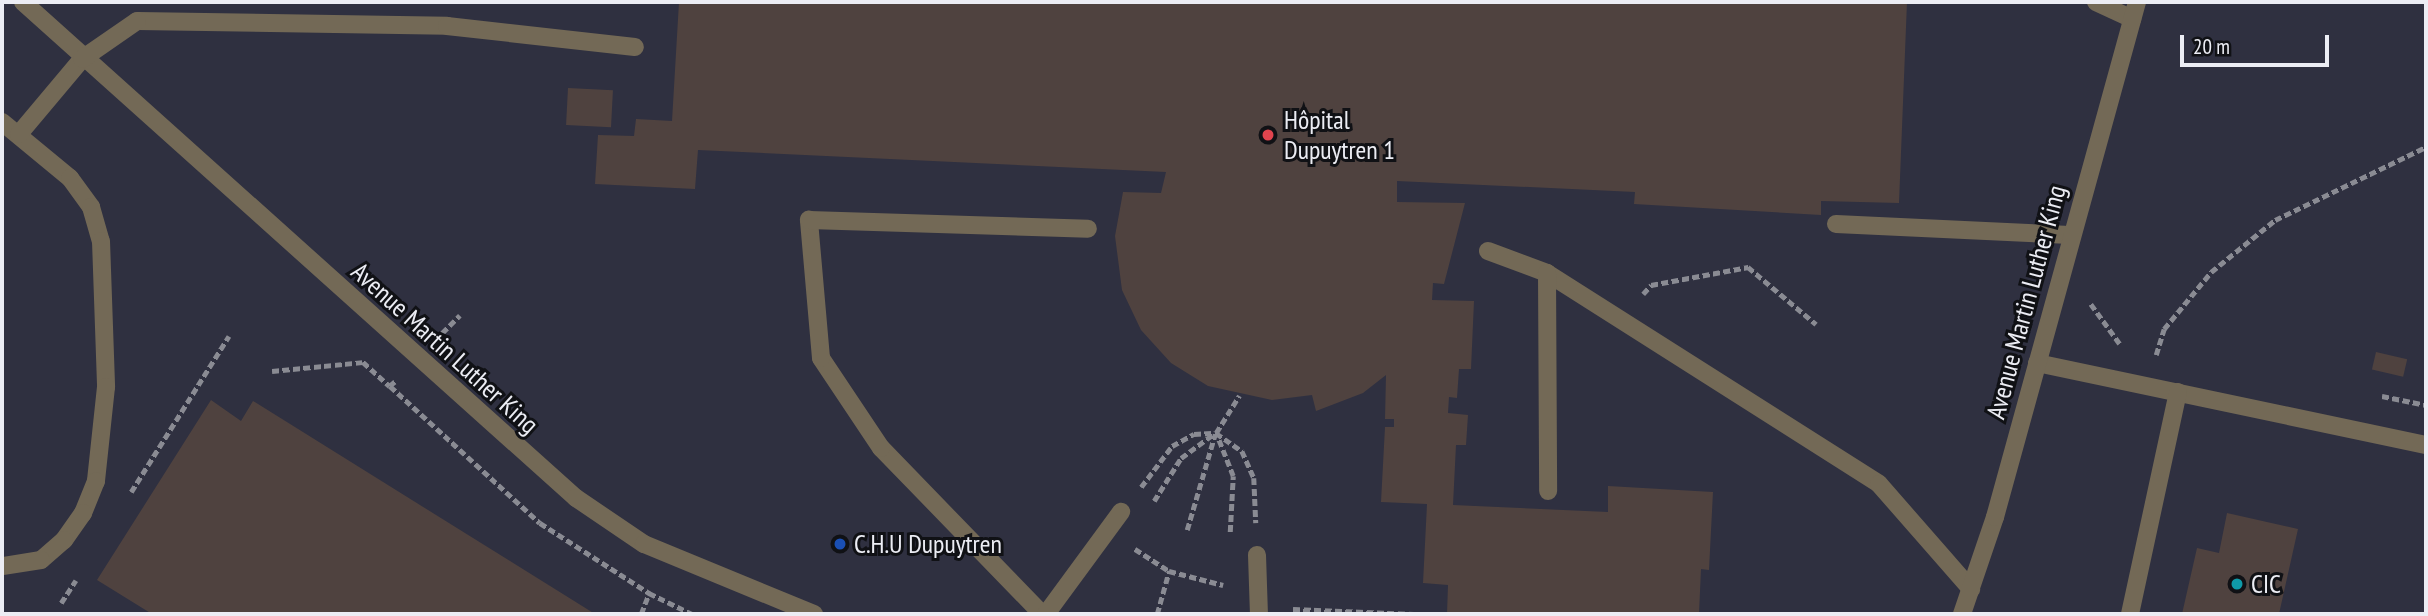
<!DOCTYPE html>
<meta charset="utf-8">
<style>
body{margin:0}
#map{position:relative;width:2428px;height:616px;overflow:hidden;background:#262731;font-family:"PT Sans Narrow",sans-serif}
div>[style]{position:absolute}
.built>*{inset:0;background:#2f3040;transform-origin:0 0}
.building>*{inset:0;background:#4f423f;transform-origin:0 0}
.path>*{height:4.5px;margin-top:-2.25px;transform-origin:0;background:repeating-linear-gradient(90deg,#8a8b93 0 7px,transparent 0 10.5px)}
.lane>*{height:18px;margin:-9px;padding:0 9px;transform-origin:9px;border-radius:9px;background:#736956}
.street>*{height:18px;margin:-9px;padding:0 9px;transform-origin:9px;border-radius:9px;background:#736956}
.dots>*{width:19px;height:19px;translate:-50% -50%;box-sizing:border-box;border:4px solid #101115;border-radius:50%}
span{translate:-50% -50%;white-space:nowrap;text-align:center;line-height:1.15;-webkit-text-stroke:6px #101115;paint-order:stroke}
.poi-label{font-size:26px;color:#ecedf4}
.left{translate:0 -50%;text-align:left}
.street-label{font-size:26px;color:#ecedf4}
.frame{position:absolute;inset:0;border:4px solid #ecedf4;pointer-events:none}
.scale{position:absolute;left:2180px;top:35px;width:149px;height:32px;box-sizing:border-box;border:4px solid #ecedf4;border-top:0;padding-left:9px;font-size:21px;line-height:24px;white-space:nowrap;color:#ecedf4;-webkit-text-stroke:5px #101115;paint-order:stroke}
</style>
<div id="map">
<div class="built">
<i style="left:2px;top:2px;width:2424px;height:612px"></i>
</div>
<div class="building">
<i style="clip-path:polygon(679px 2px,1907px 2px,1899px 203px,1821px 201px,1821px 215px,1634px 204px,1635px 192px,1397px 181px,1397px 202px,1465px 203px,1444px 284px,1433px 283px,1432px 300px,1474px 301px,1471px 369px,1459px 369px,1457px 398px,1449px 397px,1448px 413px,1468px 415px,1466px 445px,1456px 445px,1453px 505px,1608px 512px,1608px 486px,1713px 492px,1709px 570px,1701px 569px,1699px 614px,1447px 614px,1448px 585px,1423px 583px,1427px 504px,1381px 502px,1385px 427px,1394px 427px,1394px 419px,1385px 419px,1386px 375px,1363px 393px,1316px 411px,1312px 395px,1272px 400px,1208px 386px,1171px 363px,1141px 330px,1122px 290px,1115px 236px,1123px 192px,1161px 193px,1166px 172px,698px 150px,695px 189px,595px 184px,598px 135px,634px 136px,636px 119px,672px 121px)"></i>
<i style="left:568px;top:88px;width:45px;height:37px;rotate:3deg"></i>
<i style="left:2376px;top:352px;width:32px;height:18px;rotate:13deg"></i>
<i style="clip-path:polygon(211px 400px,241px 421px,253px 401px,595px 614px,152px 614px,97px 580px)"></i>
<i style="clip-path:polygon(2227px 513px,2298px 529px,2279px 614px,2182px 614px,2197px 548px,2219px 553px)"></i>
</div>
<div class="path">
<i style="left:1643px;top:294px;width:12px;rotate:-48deg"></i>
<i style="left:1651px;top:285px;width:99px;rotate:-10.5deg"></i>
<i style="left:1748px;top:267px;width:89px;rotate:40deg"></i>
<i style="left:2091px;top:304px;width:49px;rotate:54.1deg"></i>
<i style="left:442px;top:333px;width:25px;rotate:-45deg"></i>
<i style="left:2156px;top:355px;width:27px;rotate:-73deg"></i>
<i style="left:2164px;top:329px;width:74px;rotate:-50.5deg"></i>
<i style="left:2211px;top:272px;width:82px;rotate:-39.1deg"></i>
<i style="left:2275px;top:220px;width:168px;rotate:-25.8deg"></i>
<i style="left:272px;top:371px;width:91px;rotate:-5.6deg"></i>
<i style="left:363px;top:362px;width:36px;rotate:42deg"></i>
<i style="left:395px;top:382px;width:6px;rotate:141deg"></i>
<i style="left:390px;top:386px;width:203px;rotate:42.4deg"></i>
<i style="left:540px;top:523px;width:130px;rotate:32.7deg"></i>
<i style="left:649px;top:593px;width:48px;rotate:26deg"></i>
<i style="left:2382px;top:396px;width:45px;rotate:11.6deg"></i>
<i style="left:1141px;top:487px;width:51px;rotate:-52.9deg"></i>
<i style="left:1172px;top:446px;width:25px;rotate:-29deg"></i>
<i style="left:1194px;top:434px;width:22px;rotate:-3deg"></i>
<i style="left:1216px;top:433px;width:32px;rotate:35deg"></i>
<i style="left:1242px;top:451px;width:30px;rotate:66deg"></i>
<i style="left:1254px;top:478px;width:45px;rotate:87.5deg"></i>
<i style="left:131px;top:492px;width:184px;rotate:-57.9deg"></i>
<i style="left:1154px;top:501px;width:51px;rotate:-57.9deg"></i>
<i style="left:1181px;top:458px;width:42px;rotate:-36.3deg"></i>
<i style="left:1187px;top:530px;width:100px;rotate:-73.7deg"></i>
<i style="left:1230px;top:532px;width:56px;rotate:-86.9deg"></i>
<i style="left:1233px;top:476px;width:46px;rotate:-111.6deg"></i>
<i style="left:1216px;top:433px;width:44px;rotate:-58.1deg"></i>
<i style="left:1135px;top:549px;width:40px;rotate:32.9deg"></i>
<i style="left:61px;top:603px;width:27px;rotate:-57deg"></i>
<i style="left:1293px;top:609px;width:121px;rotate:2.4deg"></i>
<i style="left:641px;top:614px;width:22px;rotate:-69deg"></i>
<i style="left:1157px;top:614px;width:45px;rotate:-74.4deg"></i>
<i style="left:1169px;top:571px;width:56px;rotate:14.5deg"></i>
</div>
<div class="lane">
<i style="left:2096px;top:2px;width:40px;rotate:25deg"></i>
<i style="left:137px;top:21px;width:310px;rotate:0.9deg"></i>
<i style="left:447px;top:26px;width:189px;rotate:6.4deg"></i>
<i style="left:2px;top:122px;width:88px;rotate:39.5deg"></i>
<i style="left:70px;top:178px;width:36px;rotate:54deg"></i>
<i style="left:91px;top:207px;width:35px;rotate:74deg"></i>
<i style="left:101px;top:241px;width:146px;rotate:88deg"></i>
<i style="left:106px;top:387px;width:95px;rotate:96.1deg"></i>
<i style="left:96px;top:481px;width:35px;rotate:112deg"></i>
<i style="left:83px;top:513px;width:33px;rotate:125deg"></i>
<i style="left:64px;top:540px;width:30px;rotate:139deg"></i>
<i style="left:41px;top:560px;width:39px;rotate:171deg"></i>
<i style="left:19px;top:134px;width:98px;rotate:-50deg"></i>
<i style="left:1836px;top:224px;width:234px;rotate:2.7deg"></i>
<i style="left:1488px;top:251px;width:63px;rotate:20.4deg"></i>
<i style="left:1547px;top:273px;width:393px;rotate:32.4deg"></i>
<i style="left:1879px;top:484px;width:140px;rotate:48.8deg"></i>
<i style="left:1547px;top:273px;width:218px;rotate:89.7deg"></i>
<i style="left:2037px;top:363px;width:398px;rotate:11.9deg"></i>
<i style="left:1257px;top:555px;width:59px;rotate:88.1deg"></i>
<i style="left:1042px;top:614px;width:231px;rotate:-134.1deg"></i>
<i style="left:881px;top:448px;width:108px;rotate:-123.7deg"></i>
<i style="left:821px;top:358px;width:139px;rotate:-95deg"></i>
<i style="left:809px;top:220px;width:279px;rotate:1.8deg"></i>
<i style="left:1046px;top:614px;width:127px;rotate:-53.7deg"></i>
<i style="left:2130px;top:614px;width:227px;rotate:-77.8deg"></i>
</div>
<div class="street">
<i style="left:23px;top:2px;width:743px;rotate:41.89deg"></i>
<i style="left:576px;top:498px;width:82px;rotate:34.1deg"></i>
<i style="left:644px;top:544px;width:184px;rotate:22.4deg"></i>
<i style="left:82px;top:59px;width:67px;rotate:-34.6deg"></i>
<i style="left:1962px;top:614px;width:102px;rotate:-71.2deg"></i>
<i style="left:1995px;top:517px;width:534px;rotate:-74.58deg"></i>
</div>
<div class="dots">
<i style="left:1268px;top:135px;background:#e0444e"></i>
<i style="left:840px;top:544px;background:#1a4fb4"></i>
<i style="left:2237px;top:584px;background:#0f9aa8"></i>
</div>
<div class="poi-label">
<span class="left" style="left:1284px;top:135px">Hôpital<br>Dupuytren 1</span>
<span class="left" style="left:854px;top:544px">C.H.U Dupuytren</span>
<span class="left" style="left:2251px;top:584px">CIC</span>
</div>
<div class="street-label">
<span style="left:2026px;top:302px;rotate:-75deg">Avenue Martin Luther King</span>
<span style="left:445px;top:348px;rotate:42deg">Avenue Martin Luther King</span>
</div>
<div class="frame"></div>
<div class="scale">20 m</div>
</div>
